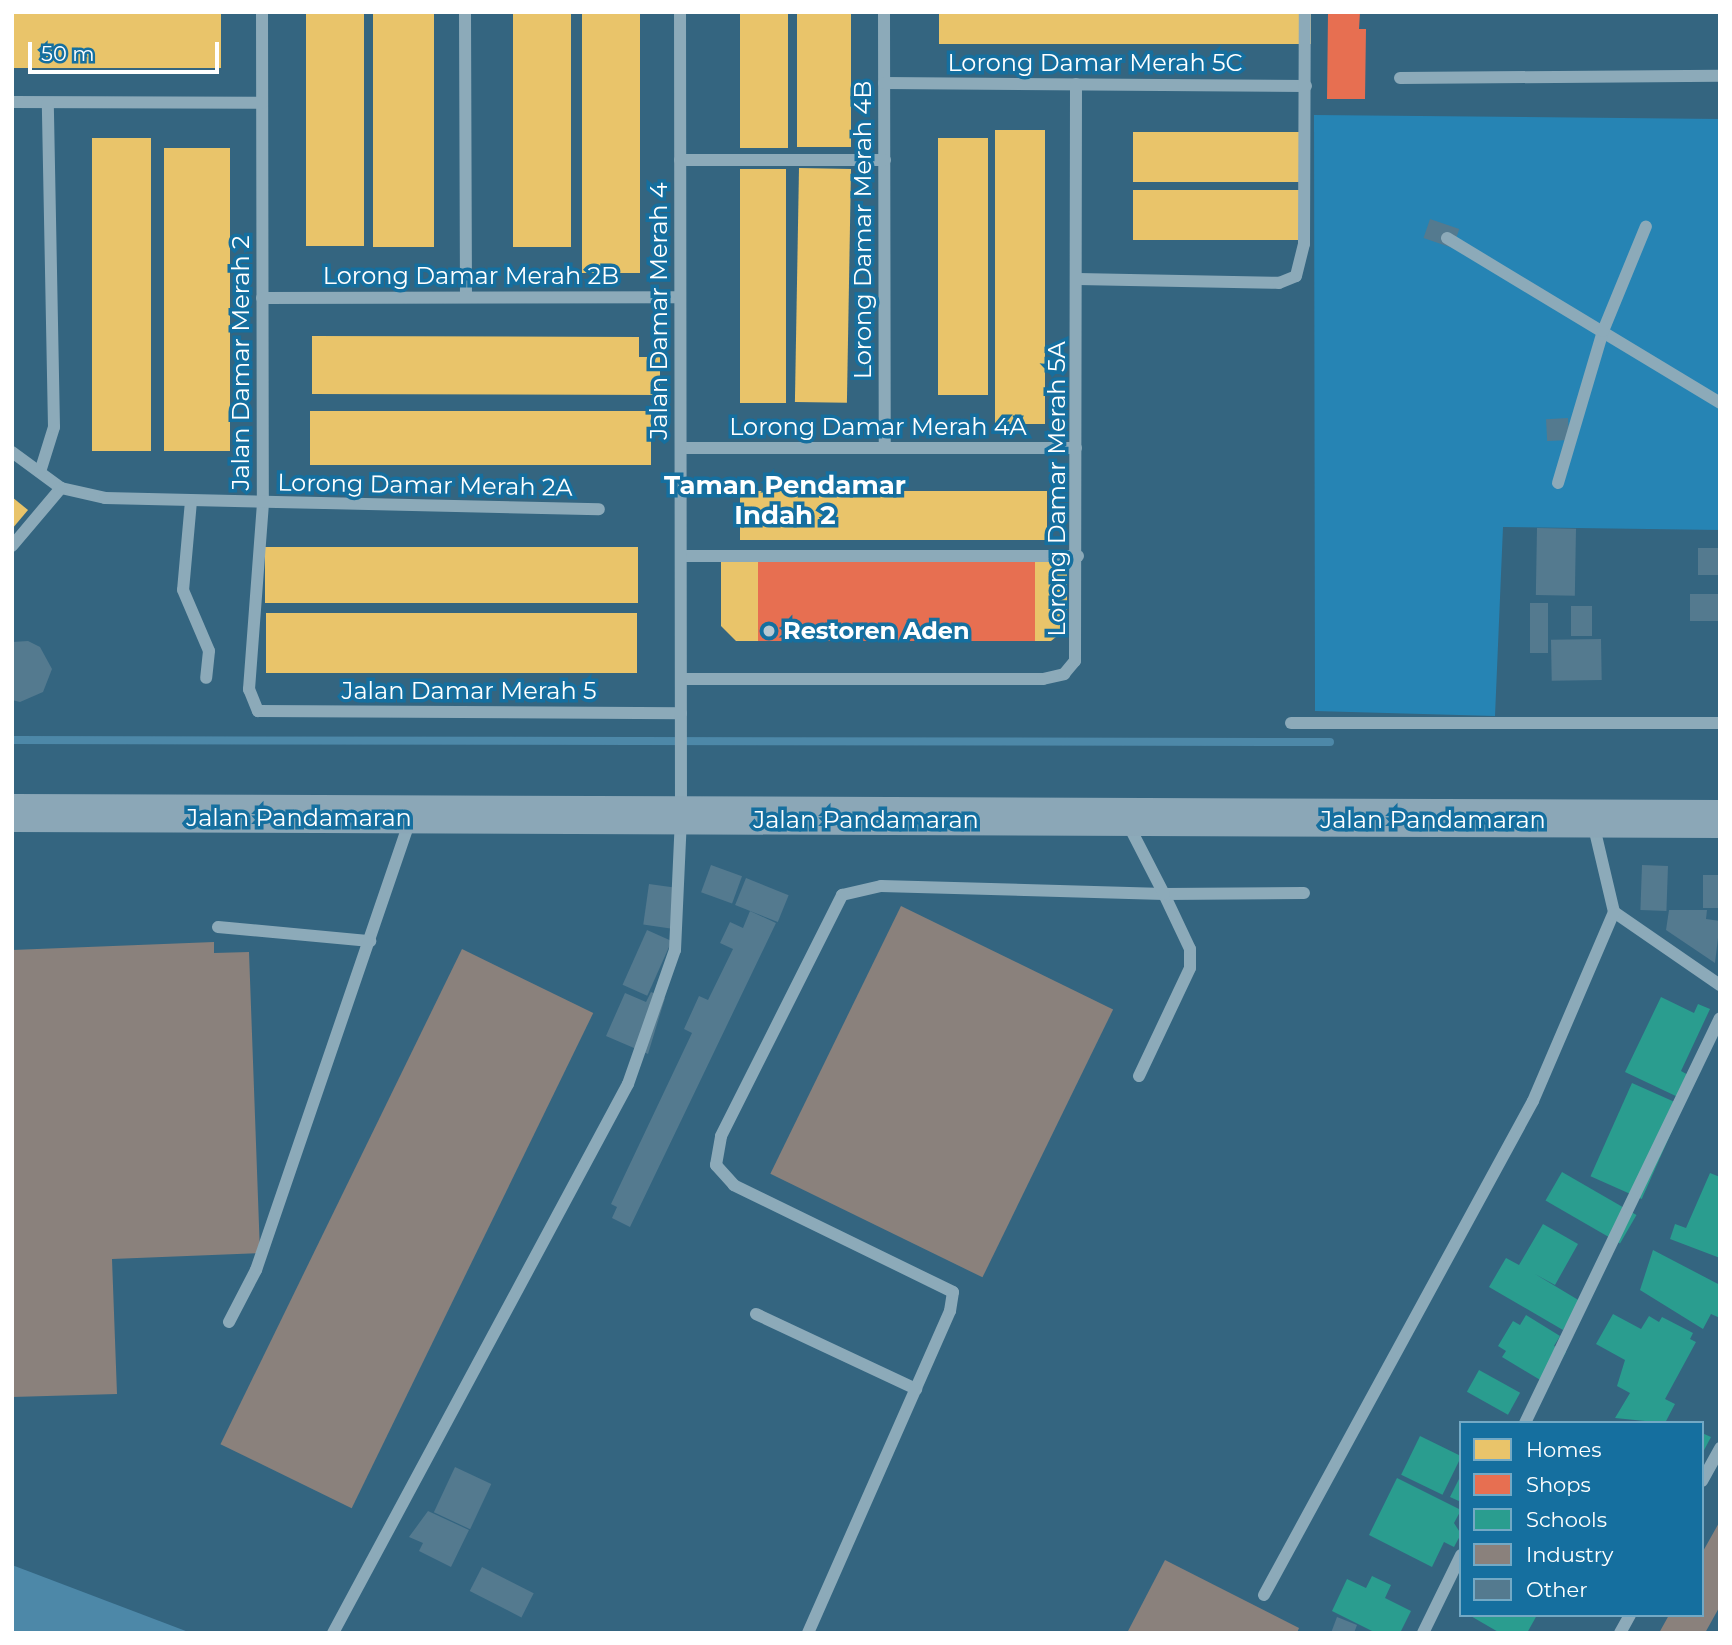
<!DOCTYPE html>
<style>
body{margin:0}
#map{position:relative;width:1732px;height:1645px;overflow:hidden;background:#346580;font-family:Montserrat,sans-serif}
div>[style]{position:absolute}
.green>*{inset:0;background:#2684b4}
.water>*{inset:0;background:#4d88a8}
.homes>*{inset:0;background:#e9c46a;transform-origin:0 0}
.shops>*{inset:0;background:#e76f51;transform-origin:0 0}
.schools>*{inset:0;background:#2a9d8f;transform-origin:0 0}
.industry>*{inset:0;background:#8a817c;transform-origin:0 0}
.stream>*{height:8px;margin:-4px;padding:0 4px;transform-origin:4px;border-radius:4px;background:#4d88a8}
.building>*{inset:0;background:#547a8f;transform-origin:0 0}
.minor>*{height:12px;margin:-6px;padding:0 6px;transform-origin:6px;border-radius:6px;background:#8caab9}
.major>*{height:38px;margin:-19px;padding:0 19px;transform-origin:19px;border-radius:19px;background:#8ba7b7}
.dots>*{width:19px;height:19px;translate:-50% -50%;box-sizing:border-box;border:4px solid #156f9f;border-radius:50%}
span{translate:-50% -50%;white-space:nowrap;text-align:center;line-height:1.15;-webkit-text-stroke:7px #156f9f;paint-order:stroke}
.street-label{font-size:24px;color:#fff}
.poi-label{font-size:24px;color:#fff;font-weight:700}
.left{translate:0 -50%;text-align:left}
.neighbourhood-label{font-size:26px;color:#fff;font-weight:700}
.frame{position:absolute;inset:0;border:14px solid #fff;pointer-events:none}
.legend{position:absolute;left:1459px;top:1421px;width:245px;height:196px;box-sizing:border-box;background:#156f9f;border:2px solid #73a9c5;margin:0;padding:9px 12px;list-style:none;font-size:21px;color:#fff}
.legend li{display:flex;align-items:center;gap:14px;height:35px}
.legend b{width:35px;border:2px solid #73a9c5}
.scale{position:absolute;left:28px;top:42px;width:191px;height:32px;box-sizing:border-box;border:4px solid #fff;border-top:0;padding-left:9px;font-size:21px;line-height:24px;white-space:nowrap;color:#fff;-webkit-text-stroke:5px #156f9f;paint-order:stroke}
</style>
<div id="map">
<div class="green">
<i style="clip-path:polygon(1314px 115px,1720px 119px,1720px 530px,1503px 527px,1495px 716px,1315px 711px)"></i>
</div>
<div class="water">
<i style="clip-path:polygon(12px 1565px,191px 1633px,12px 1633px)"></i>
</div>
<div class="homes">
<i style="left:12px;top:12px;width:209px;height:56px"></i>
<i style="left:306px;top:12px;width:58px;height:234px"></i>
<i style="left:373px;top:12px;width:61px;height:235px"></i>
<i style="left:513px;top:12px;width:58px;height:235px"></i>
<i style="left:582px;top:12px;width:58px;height:261px"></i>
<i style="left:740px;top:12px;width:48px;height:136px"></i>
<i style="left:797px;top:12px;width:54px;height:135px"></i>
<i style="left:939px;top:12px;width:372px;height:32px"></i>
<i style="left:995px;top:130px;width:50px;height:294px"></i>
<i style="left:1301px;top:132px;width:50px;height:168px;rotate:90deg"></i>
<i style="left:92px;top:138px;width:59px;height:313px"></i>
<i style="left:938px;top:138px;width:50px;height:257px"></i>
<i style="left:164px;top:148px;width:66px;height:303px"></i>
<i style="left:799px;top:168px;width:52px;height:234px;rotate:1deg"></i>
<i style="left:740px;top:169px;width:46px;height:234px"></i>
<i style="left:1133px;top:190px;width:169px;height:50px"></i>
<i style="clip-path:polygon(312px 336px,639px 337px,639px 357px,660px 357px,660px 395px,312px 394px)"></i>
<i style="left:310px;top:411px;width:341px;height:54px"></i>
<i style="left:1047px;top:491px;width:49px;height:307px;rotate:90deg"></i>
<i style="clip-path:polygon(12px 497px,28px 510px,12px 529px)"></i>
<i style="left:265px;top:547px;width:373px;height:56px"></i>
<i style="clip-path:polygon(721px 562px,758px 562px,758px 641px,736px 641px,721px 626px)"></i>
<i style="clip-path:polygon(1035px 562px,1067px 562px,1067px 628px,1051px 641px,1035px 641px)"></i>
<i style="left:266px;top:613px;width:371px;height:60px"></i>
</div>
<div class="shops">
<i style="clip-path:polygon(1328px 12px,1360px 12px,1359px 29px,1366px 29px,1365px 99px,1327px 99px)"></i>
<i style="left:758px;top:562px;width:277px;height:79px"></i>
</div>
<div class="schools">
<i style="clip-path:polygon(1661px 997px,1694px 1013px,1698px 1004px,1710px 1009px,1681px 1071px,1690px 1076px,1680px 1098px,1625px 1072px)"></i>
<i style="left:1632px;top:1083px;width:56px;height:102px;rotate:24deg"></i>
<i style="left:1562px;top:1172px;width:86px;height:33px;rotate:30deg"></i>
<i style="clip-path:polygon(1710px 1173px,1720px 1177px,1720px 1258px,1670px 1239px,1675px 1224px,1686px 1228px)"></i>
<i style="clip-path:polygon(1543px 1224px,1578px 1244px,1555px 1285px,1535px 1274px,1580px 1301px,1563px 1330px,1489px 1287px,1506px 1258px,1519px 1265px)"></i>
<i style="clip-path:polygon(1653px 1250px,1720px 1285px,1720px 1318px,1711px 1314px,1703px 1329px,1640px 1290px)"></i>
<i style="clip-path:polygon(1613px 1314px,1641px 1329px,1649px 1316px,1659px 1322px,1662px 1317px,1693px 1333px,1690px 1339px,1696px 1342px,1665px 1399px,1675px 1404px,1665px 1423px,1615px 1418px,1630px 1393px,1617px 1386px,1625px 1360px,1596px 1344px)"></i>
<i style="clip-path:polygon(1526px 1315px,1560px 1336px,1554px 1346px,1566px 1352px,1547px 1384px,1502px 1357px,1506px 1351px,1498px 1346px,1513px 1321px,1520px 1325px)"></i>
<i style="left:1479px;top:1370px;width:47px;height:25px;rotate:29deg"></i>
<i style="clip-path:polygon(1702px 1433px,1711px 1437px,1702px 1454px)"></i>
<i style="left:1420px;top:1436px;width:46px;height:43px;rotate:26deg"></i>
<i style="clip-path:polygon(1461px 1475px,1461px 1502px,1450px 1497px)"></i>
<i style="clip-path:polygon(1397px 1478px,1461px 1510px,1454px 1523px,1461px 1534px,1454px 1547px,1444px 1542px,1432px 1567px,1369px 1535px)"></i>
<i style="clip-path:polygon(1372px 1576px,1391px 1585px,1385px 1598px,1411px 1611px,1400px 1633px,1376px 1633px,1332px 1611px,1347px 1579px,1366px 1588px)"></i>
<i style="clip-path:polygon(1469px 1615px,1537px 1615px,1527px 1633px,1500px 1633px)"></i>
</div>
<div class="industry">
<i style="left:901px;top:906px;width:236px;height:298px;rotate:26deg"></i>
<i style="clip-path:polygon(214px 942px,214px 953px,249px 952px,260px 1253px,112px 1259px,117px 1394px,12px 1397px,12px 950px)"></i>
<i style="left:462px;top:949px;width:146px;height:551px;rotate:26deg"></i>
<i style="clip-path:polygon(1720px 1521px,1720px 1606px,1705px 1633px,1659px 1633px,1669px 1615px,1702px 1615px,1702px 1553px)"></i>
<i style="clip-path:polygon(1165px 1560px,1299px 1628px,1297px 1633px,1127px 1633px)"></i>
</div>
<div class="stream">
<i style="left:12px;top:740px;width:1318px;rotate:0.09deg"></i>
</div>
<div class="building">
<i style="left:1430px;top:219px;width:31px;height:20px;rotate:19deg"></i>
<i style="left:1568px;top:418px;width:22px;height:22px;rotate:87deg"></i>
<i style="left:1537px;top:528px;width:39px;height:67px;rotate:1deg"></i>
<i style="left:1698px;top:548px;width:22px;height:27px"></i>
<i style="left:1720px;top:594px;width:27px;height:30px;rotate:90deg"></i>
<i style="left:1530px;top:603px;width:18px;height:50px"></i>
<i style="left:1571px;top:606px;width:21px;height:30px"></i>
<i style="left:1601px;top:639px;width:41px;height:50px;rotate:89deg"></i>
<i style="clip-path:polygon(28px 641px,40px 647px,52px 669px,43px 692px,20px 702px,12px 700px,12px 642px)"></i>
<i style="left:711px;top:865px;width:33px;height:29px;rotate:20deg"></i>
<i style="left:1642px;top:865px;width:26px;height:45px;rotate:2deg"></i>
<i style="left:1703px;top:875px;width:17px;height:33px"></i>
<i style="left:746px;top:878px;width:46px;height:29px;rotate:22deg"></i>
<i style="left:649px;top:884px;width:29px;height:41px;rotate:8deg"></i>
<i style="clip-path:polygon(1669px 910px,1707px 910px,1706px 919px,1720px 921px,1715px 963px,1666px 930px)"></i>
<i style="clip-path:polygon(750px 911px,776px 923px,630px 1227px,612px 1218px,617px 1207px,611px 1204px,692px 1033px,684px 1029px,699px 996px,708px 1000px,733px 949px,720px 943px,730px 922px,743px 928px)"></i>
<i style="left:647px;top:930px;width:27px;height:60px;rotate:24deg"></i>
<i style="clip-path:polygon(651px 992px,665px 998px,648px 1054px,606px 1036px,625px 993px,646px 1002px)"></i>
<i style="left:455px;top:1467px;width:40px;height:50px;rotate:25deg"></i>
<i style="clip-path:polygon(428px 1511px,469px 1530px,451px 1567px,419px 1551px,423px 1543px,409px 1537px)"></i>
<i style="left:482px;top:1567px;width:58px;height:27px;rotate:27deg"></i>
<i style="clip-path:polygon(1337px 1617px,1357px 1625px,1354px 1633px,1331px 1633px)"></i>
</div>
<div class="minor">
<i style="left:262px;top:12px;width:491px;rotate:89.9deg"></i>
<i style="left:263px;top:503px;width:187px;rotate:94.3deg"></i>
<i style="left:249px;top:689px;width:24px;rotate:68deg"></i>
<i style="left:258px;top:711px;width:423px;rotate:0.3deg"></i>
<i style="left:465px;top:12px;width:285px;rotate:89.8deg"></i>
<i style="left:884px;top:12px;width:436px;rotate:89.9deg"></i>
<i style="left:1400px;top:78px;width:320px;rotate:-0.4deg"></i>
<i style="left:884px;top:83px;width:422px;rotate:0.4deg"></i>
<i style="left:12px;top:102px;width:250px;rotate:0.2deg"></i>
<i style="left:680px;top:160px;width:205px"></i>
<i style="left:1447px;top:238px;width:319px;rotate:31.1deg"></i>
<i style="left:1078px;top:279px;width:201px;rotate:1.1deg"></i>
<i style="left:1279px;top:283px;width:18px;rotate:-22deg"></i>
<i style="left:1296px;top:276px;width:33px;rotate:-76deg"></i>
<i style="left:1304px;top:244px;width:232px;rotate:-89.8deg"></i>
<i style="left:262px;top:298px;width:418px;rotate:-0.1deg"></i>
<i style="left:681px;top:448px;width:395px"></i>
<i style="left:12px;top:452px;width:61px;rotate:36.3deg"></i>
<i style="left:61px;top:488px;width:45px;rotate:12.8deg"></i>
<i style="left:105px;top:498px;width:494px;rotate:1.3deg"></i>
<i style="left:40px;top:472px;width:47px;rotate:-72.7deg"></i>
<i style="left:54px;top:427px;width:324px;rotate:-91.1deg"></i>
<i style="left:1558px;top:483px;width:159px;rotate:-73.5deg"></i>
<i style="left:1603px;top:331px;width:113px;rotate:-67.7deg"></i>
<i style="left:191px;top:501px;width:89px;rotate:95.1deg"></i>
<i style="left:183px;top:590px;width:66px;rotate:66.9deg"></i>
<i style="left:209px;top:651px;width:27px;rotate:96deg"></i>
<i style="left:12px;top:546px;width:76px;rotate:-49.8deg"></i>
<i style="left:681px;top:556px;width:397px"></i>
<i style="left:681px;top:679px;width:362px"></i>
<i style="left:1043px;top:679px;width:22px;rotate:-13deg"></i>
<i style="left:1064px;top:674px;width:17px;rotate:-50deg"></i>
<i style="left:1075px;top:661px;width:577px;rotate:-89.9deg"></i>
<i style="left:1291px;top:723px;width:429px"></i>
<i style="left:1593px;top:823px;width:91px;rotate:76.7deg"></i>
<i style="left:1614px;top:912px;width:129px;rotate:34.6deg"></i>
<i style="left:218px;top:927px;width:153px;rotate:5.3deg"></i>
<i style="left:1139px;top:1076px;width:119px;rotate:-64.7deg"></i>
<i style="left:1190px;top:968px;width:19px;rotate:-90deg"></i>
<i style="left:1190px;top:949px;width:61px;rotate:-115.3deg"></i>
<i style="left:1164px;top:894px;width:140px;rotate:-0.4deg"></i>
<i style="left:756px;top:1314px;width:177px;rotate:25.1deg"></i>
<i style="left:229px;top:1322px;width:59px;rotate:-62.6deg"></i>
<i style="left:256px;top:1270px;width:477px;rotate:-71.1deg"></i>
<i style="left:1525px;top:1423px;width:449px;rotate:-64.3deg"></i>
<i style="left:1702px;top:1481px;width:38px;rotate:-61deg"></i>
<i style="left:1264px;top:1595px;width:562px;rotate:-61.43deg"></i>
<i style="left:1533px;top:1101px;width:206px;rotate:-66.8deg"></i>
<i style="left:333px;top:1633px;width:623px;rotate:-61.75deg"></i>
<i style="left:628px;top:1084px;width:142px;rotate:-70.7deg"></i>
<i style="left:675px;top:950px;width:131px;rotate:-87.4deg"></i>
<i style="left:681px;top:819px;width:807px;rotate:-90.07deg"></i>
<i style="left:808px;top:1633px;width:352px;rotate:-66.2deg"></i>
<i style="left:950px;top:1311px;width:19px;rotate:-81deg"></i>
<i style="left:953px;top:1292px;width:244px;rotate:-154deg"></i>
<i style="left:734px;top:1185px;width:27px;rotate:-132deg"></i>
<i style="left:716px;top:1165px;width:29px;rotate:-80deg"></i>
<i style="left:721px;top:1136px;width:270px;rotate:-63.3deg"></i>
<i style="left:842px;top:895px;width:40px;rotate:-13deg"></i>
<i style="left:881px;top:886px;width:283px;rotate:1.6deg"></i>
<i style="left:1164px;top:894px;width:81px;rotate:-117.2deg"></i>
<i style="left:1423px;top:1633px;width:87px;rotate:-64deg"></i>
<i style="left:1620px;top:1633px;width:21px;rotate:-61deg"></i>
</div>
<div class="major">
<i style="left:12px;top:813px;width:1708px;rotate:0.2deg"></i>
</div>
<div class="dots">
<i style="left:769px;top:631px;background:#b8c9d3"></i>
</div>
<div class="street-label">
<span style="left:1095px;top:63px">Lorong Damar Merah 5C</span>
<span style="left:863px;top:230px;rotate:-90deg">Lorong Damar Merah 4B</span>
<span style="left:471px;top:276px">Lorong Damar Merah 2B</span>
<span style="left:659px;top:311px;rotate:-90deg">Jalan Damar Merah 4</span>
<span style="left:241px;top:363px;rotate:-90deg">Jalan Damar Merah 2</span>
<span style="left:878px;top:427px">Lorong Damar Merah 4A</span>
<span style="left:425px;top:485px;rotate:1deg">Lorong Damar Merah 2A</span>
<span style="left:1057px;top:489px;rotate:-90deg">Lorong Damar Merah 5A</span>
<span style="left:469px;top:691px">Jalan Damar Merah 5</span>
<span style="left:299px;top:818px">Jalan Pandamaran</span>
<span style="left:866px;top:820px">Jalan Pandamaran</span>
<span style="left:1433px;top:820px">Jalan Pandamaran</span>
</div>
<div class="poi-label">
<span class="left" style="left:783px;top:631px">Restoren Aden</span>
</div>
<div class="neighbourhood-label">
<span style="left:785px;top:501px">Taman Pendamar<br>Indah 2</span>
</div>
<div class="frame"></div>
<ul class="legend">
<li><b style="height:19px;background:#e9c46a"></b>Homes</li>
<li><b style="height:19px;background:#e76f51"></b>Shops</li>
<li><b style="height:19px;background:#2a9d8f"></b>Schools</li>
<li><b style="height:19px;background:#8a817c"></b>Industry</li>
<li><b style="height:19px;background:#547a8f"></b>Other</li>
</ul>
<div class="scale">50 m</div>
</div>
